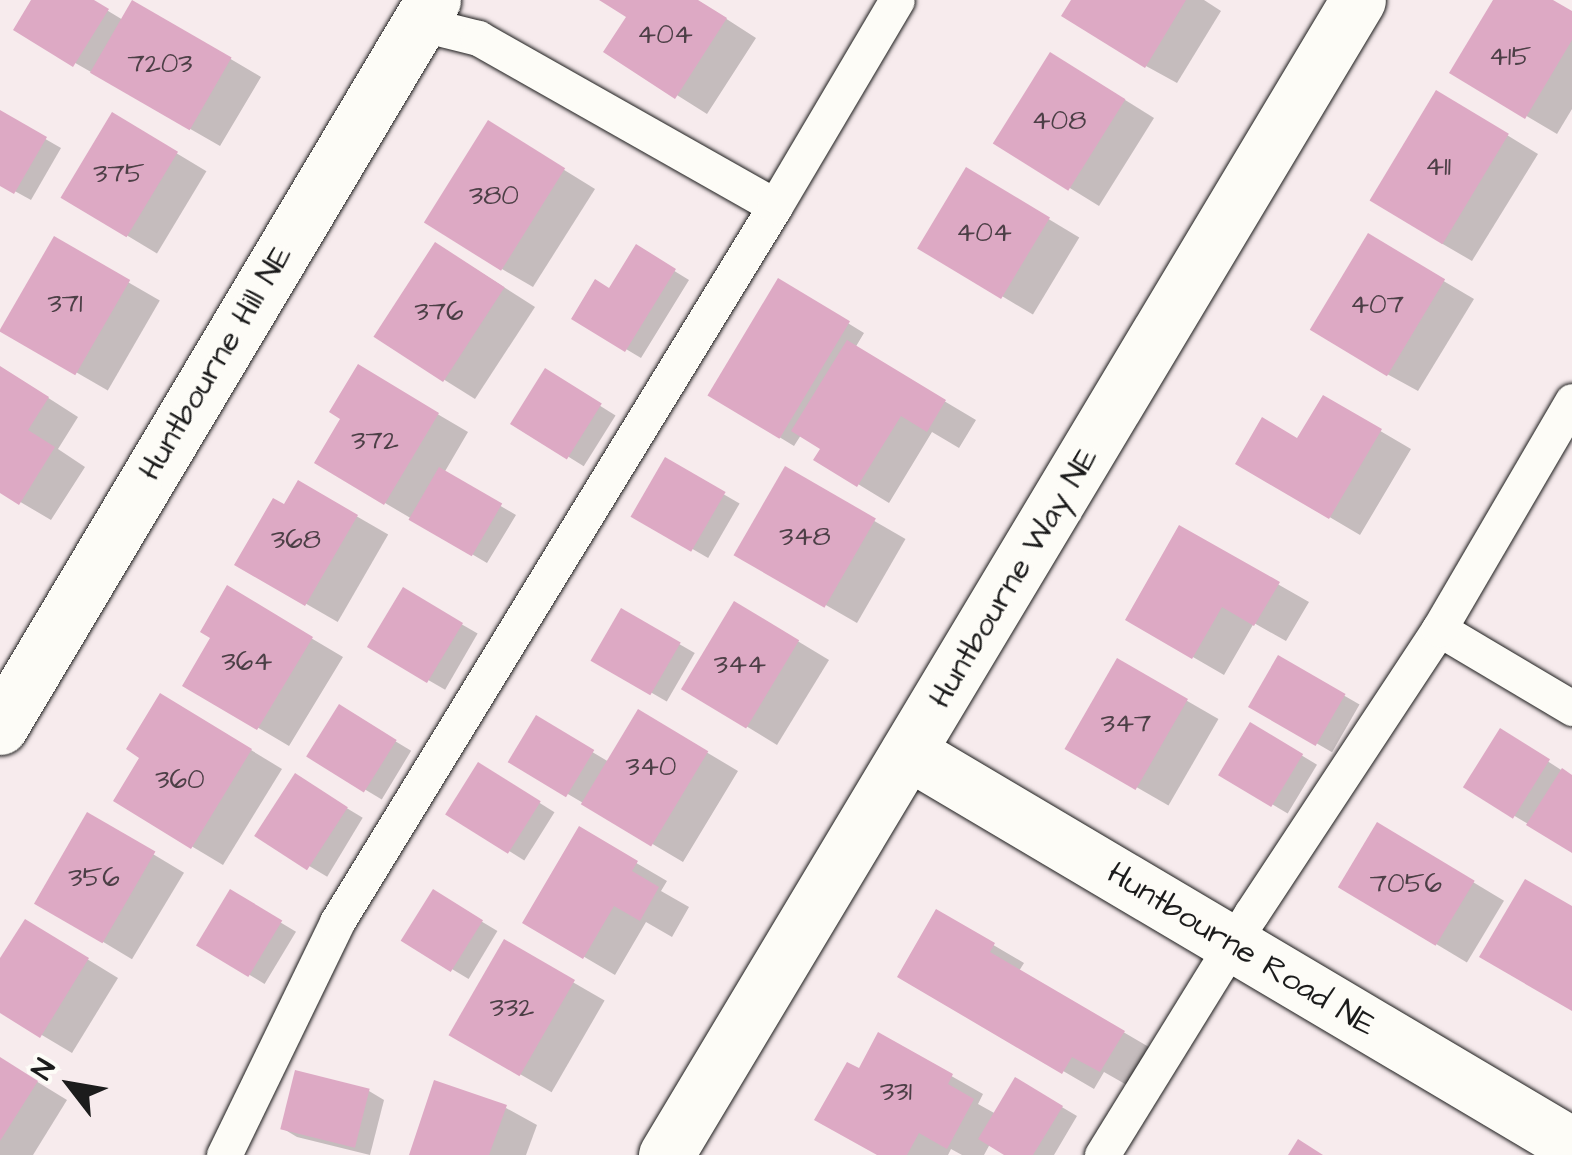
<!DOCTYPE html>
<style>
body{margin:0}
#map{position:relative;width:1572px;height:1155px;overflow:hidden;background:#f7ebed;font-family:"Architects Daughter",sans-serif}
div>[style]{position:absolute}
.shadow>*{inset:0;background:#0003;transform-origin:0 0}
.building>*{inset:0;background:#dda9c4;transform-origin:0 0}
.roads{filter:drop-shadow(0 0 2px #1c1c1c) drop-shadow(0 0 2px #1c1c1c)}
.service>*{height:35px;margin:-17.5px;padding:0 17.5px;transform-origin:17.5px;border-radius:17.5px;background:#fdfcf7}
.minor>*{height:55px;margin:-27.5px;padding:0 27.5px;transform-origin:27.5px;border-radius:27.5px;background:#fdfcf7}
span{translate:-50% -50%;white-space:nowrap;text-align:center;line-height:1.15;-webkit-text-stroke:9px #fdfcf7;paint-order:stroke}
.number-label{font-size:28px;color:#4c3f46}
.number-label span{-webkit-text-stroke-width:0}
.street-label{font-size:32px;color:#1c1c1c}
.north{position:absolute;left:20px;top:1035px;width:100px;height:100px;-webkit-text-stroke:8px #fdfcf7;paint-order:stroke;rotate:301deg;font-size:28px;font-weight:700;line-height:40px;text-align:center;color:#1c1c1c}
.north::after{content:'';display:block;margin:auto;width:35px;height:45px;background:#1c1c1c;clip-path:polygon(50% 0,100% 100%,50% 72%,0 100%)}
</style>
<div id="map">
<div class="shadow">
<i style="clip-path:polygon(34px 0,90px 0,123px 20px,134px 2px,261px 77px,220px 146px,16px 29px)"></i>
<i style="clip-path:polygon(604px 0,697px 0,756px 38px,707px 114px,607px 51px,629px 16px)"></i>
<i style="clip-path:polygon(1074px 0,1204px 0,1221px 11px,1177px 83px,1146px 66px)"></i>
<i style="clip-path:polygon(1495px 0,1549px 0,1572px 14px,1572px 109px,1557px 134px,1452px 72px)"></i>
<i style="clip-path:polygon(1082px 73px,1154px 118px,1099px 206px,997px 143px)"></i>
<i style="clip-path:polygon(1468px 111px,1538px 154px,1472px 261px,1441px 243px)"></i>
<i style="clip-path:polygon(0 113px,61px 148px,31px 200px,0 183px)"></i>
<i style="left:113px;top:115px;width:109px;height:96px;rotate:31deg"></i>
<i style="clip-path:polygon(519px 142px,595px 189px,533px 287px,502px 269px)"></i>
<i style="left:967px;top:170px;width:131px;height:90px;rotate:31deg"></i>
<i style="clip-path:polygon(1369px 237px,1474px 299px,1418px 391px,1387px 374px)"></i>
<i style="left:55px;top:240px;width:121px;height:104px;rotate:30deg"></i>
<i style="clip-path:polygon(637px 248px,689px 280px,641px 358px,574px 318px,611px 291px)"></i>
<i style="clip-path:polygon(466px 263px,535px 307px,475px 399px,376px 337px)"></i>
<i style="clip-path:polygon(779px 281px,864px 333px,855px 348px,976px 420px,959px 448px,932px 432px,889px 503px,817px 459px,823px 448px,801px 435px,794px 446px,709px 394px)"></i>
<i style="clip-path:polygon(0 367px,78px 417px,58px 449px,85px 467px,51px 520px,0 490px)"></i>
<i style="clip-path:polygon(359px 368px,468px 432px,444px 473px,516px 515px,487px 563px,317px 463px,344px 418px)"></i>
<i style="left:546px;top:372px;width:82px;height:60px;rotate:32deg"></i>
<i style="clip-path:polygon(1324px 398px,1411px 449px,1360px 535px,1238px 463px,1298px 441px)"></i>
<i style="left:666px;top:461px;width:85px;height:63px;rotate:30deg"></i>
<i style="left:786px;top:470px;width:138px;height:97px;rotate:30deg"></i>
<i style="left:299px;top:483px;width:103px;height:101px;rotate:30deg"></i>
<i style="clip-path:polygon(1180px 528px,1309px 602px,1286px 641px,1254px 623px,1224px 675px,1129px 620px)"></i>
<i style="clip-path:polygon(228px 589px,343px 657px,289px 746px,186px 685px,214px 637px)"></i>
<i style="left:404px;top:591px;width:85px;height:65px;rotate:30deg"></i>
<i style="left:622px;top:611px;width:84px;height:56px;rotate:30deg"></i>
<i style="clip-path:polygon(766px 622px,829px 660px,777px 745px,684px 688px)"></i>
<i style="left:1279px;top:658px;width:93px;height:55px;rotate:30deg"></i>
<i style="left:1118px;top:661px;width:116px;height:100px;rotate:30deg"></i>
<i style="left:340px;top:708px;width:83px;height:57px;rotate:31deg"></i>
<i style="clip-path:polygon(639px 712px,738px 771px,683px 862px,512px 761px,537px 719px,609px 762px)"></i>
<i style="clip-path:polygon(192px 714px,282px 769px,223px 865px,116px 801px)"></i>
<i style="left:1251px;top:725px;width:77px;height:57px;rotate:31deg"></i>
<i style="clip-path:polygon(1501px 731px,1572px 777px,1572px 850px,1466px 787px)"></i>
<i style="left:479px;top:765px;width:89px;height:57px;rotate:32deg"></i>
<i style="left:295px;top:777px;width:79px;height:69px;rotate:31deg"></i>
<i style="left:88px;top:815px;width:112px;height:101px;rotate:31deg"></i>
<i style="left:1378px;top:825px;width:147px;height:72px;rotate:31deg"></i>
<i style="clip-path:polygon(580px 830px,667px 881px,661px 891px,689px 907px,672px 937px,646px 922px,615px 975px,525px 922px)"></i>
<i style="left:230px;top:892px;width:77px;height:61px;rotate:31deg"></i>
<i style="left:434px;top:893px;width:74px;height:56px;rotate:31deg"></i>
<i style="clip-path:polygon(937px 912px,1024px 963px,1019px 971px,1154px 1050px,1132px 1088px,1104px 1072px,1094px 1089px,900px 976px)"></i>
<i style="clip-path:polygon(56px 940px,118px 978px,72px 1053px,0 1010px,0 963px)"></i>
<i style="left:505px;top:943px;width:115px;height:106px;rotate:30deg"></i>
<i style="clip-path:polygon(879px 1035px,983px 1094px,978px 1104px,996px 1114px,1016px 1080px,1077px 1116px,1054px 1155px,1009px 1155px,990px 1144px,984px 1155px,962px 1155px,951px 1149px,948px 1155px,881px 1155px,860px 1071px)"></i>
<i style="clip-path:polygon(0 1059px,67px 1100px,33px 1155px,0 1155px)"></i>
<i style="clip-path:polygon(369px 1091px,384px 1100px,370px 1155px,297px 1137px,282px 1128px)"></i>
<i style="clip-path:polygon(506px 1108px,537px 1125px,526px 1155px,411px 1155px)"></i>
</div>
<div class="building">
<i style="clip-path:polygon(31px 0,94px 0,109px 9px,73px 67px,13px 30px)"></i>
<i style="left:132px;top:0;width:115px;height:84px;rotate:30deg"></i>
<i style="clip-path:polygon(599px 0,698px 0,727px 18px,675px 99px,603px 52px,626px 17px)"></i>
<i style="clip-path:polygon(1071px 0,1186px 0,1145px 68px,1061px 16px)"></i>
<i style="clip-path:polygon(1493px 0,1553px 0,1572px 11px,1572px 40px,1525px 119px,1449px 73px)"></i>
<i style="left:1050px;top:52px;width:89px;height:108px;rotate:32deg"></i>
<i style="left:1436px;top:90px;width:85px;height:129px;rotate:31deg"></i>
<i style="clip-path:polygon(0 110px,47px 137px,14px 194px,0 186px)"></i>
<i style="left:112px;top:112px;width:77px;height:100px;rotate:31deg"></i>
<i style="left:488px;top:120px;width:91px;height:121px;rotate:32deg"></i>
<i style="left:966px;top:167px;width:98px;height:95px;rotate:31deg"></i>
<i style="left:1368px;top:233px;width:90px;height:113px;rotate:31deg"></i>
<i style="left:54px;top:236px;width:88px;height:110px;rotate:30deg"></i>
<i style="left:435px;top:242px;width:83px;height:113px;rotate:33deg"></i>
<i style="clip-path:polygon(636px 244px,676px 269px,625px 352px,571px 319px,595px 279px,609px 288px)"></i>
<i style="left:778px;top:278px;width:84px;height:137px;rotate:31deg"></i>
<i style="clip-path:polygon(847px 340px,946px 400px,927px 432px,901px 416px,857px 487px,813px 460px,820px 449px,791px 431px)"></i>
<i style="clip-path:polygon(358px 364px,439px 413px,384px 505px,314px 463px,340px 419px,329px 412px)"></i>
<i style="clip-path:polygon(0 366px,49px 397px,28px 430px,55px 447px,19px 505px,0 493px)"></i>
<i style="left:545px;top:368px;width:67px;height:66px;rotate:32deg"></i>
<i style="clip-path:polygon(1323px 395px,1382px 429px,1329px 519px,1235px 464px,1262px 417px,1297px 438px)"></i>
<i style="left:665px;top:457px;width:70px;height:69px;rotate:30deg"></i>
<i style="left:785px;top:466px;width:105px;height:103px;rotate:30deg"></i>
<i style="left:439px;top:467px;width:73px;height:61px;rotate:30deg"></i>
<i style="clip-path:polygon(298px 480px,358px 515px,305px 606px,234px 565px,273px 498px,284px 504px)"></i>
<i style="clip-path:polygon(1179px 525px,1280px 582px,1254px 626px,1222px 607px,1192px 659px,1125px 620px)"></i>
<i style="clip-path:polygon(227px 585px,313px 637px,257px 730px,182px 686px,210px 638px,200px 632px)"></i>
<i style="left:403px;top:587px;width:70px;height:70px;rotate:31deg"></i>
<i style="left:734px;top:601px;width:76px;height:103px;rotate:31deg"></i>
<i style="left:621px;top:608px;width:69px;height:61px;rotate:30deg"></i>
<i style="left:1278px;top:655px;width:78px;height:60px;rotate:30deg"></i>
<i style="left:1117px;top:658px;width:82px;height:105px;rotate:30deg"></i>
<i style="clip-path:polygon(160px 693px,252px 749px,191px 849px,113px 801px,139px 758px,126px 749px)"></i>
<i style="left:339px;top:704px;width:68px;height:62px;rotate:32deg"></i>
<i style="left:638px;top:709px;width:82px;height:111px;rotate:31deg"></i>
<i style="left:536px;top:715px;width:68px;height:55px;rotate:31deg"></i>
<i style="left:1250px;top:722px;width:62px;height:62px;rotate:31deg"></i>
<i style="left:1500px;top:728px;width:59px;height:70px;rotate:32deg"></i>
<i style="left:478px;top:762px;width:74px;height:62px;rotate:32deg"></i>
<i style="clip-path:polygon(1562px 768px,1572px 775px,1572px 853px,1526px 825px)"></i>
<i style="left:295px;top:773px;width:63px;height:75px;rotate:33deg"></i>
<i style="left:87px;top:812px;width:79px;height:106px;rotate:30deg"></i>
<i style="left:1377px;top:822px;width:114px;height:76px;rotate:31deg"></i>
<i style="clip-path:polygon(579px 826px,638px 861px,632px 871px,659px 887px,640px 921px,614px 906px,583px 959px,522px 923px)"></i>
<i style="clip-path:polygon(1525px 879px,1572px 906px,1572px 1011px,1479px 957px)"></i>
<i style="left:230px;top:889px;width:61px;height:66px;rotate:31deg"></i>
<i style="left:433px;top:889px;width:59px;height:61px;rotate:32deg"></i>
<i style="clip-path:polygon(936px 909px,995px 943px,990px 952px,1125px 1031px,1100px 1072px,1072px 1057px,1062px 1074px,897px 977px)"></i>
<i style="clip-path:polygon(25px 919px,89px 958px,40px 1038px,0 1013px,0 958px)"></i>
<i style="left:504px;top:939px;width:82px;height:111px;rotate:30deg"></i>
<i style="clip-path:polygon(878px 1032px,953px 1074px,948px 1084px,974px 1099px,947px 1149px,919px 1133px,907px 1155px,877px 1155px,814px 1120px,847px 1062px,859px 1068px)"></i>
<i style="clip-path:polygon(0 1057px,38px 1081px,0 1141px)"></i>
<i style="left:295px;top:1070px;width:77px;height:61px;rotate:14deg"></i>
<i style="clip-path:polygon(1015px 1077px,1063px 1106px,1033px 1155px,1004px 1155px,978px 1139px)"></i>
<i style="clip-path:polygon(434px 1080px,507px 1105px,489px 1155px,409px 1155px)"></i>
<i style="clip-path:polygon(1298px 1139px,1323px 1155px,1288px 1155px)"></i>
</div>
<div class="roads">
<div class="service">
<i style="left:418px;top:23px;width:62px;rotate:14deg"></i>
<i style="left:478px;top:38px;width:341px;rotate:29.5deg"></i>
<i style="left:1439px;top:629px;width:155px;rotate:30.7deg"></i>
<i style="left:224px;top:1155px;width:259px;rotate:-64.1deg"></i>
<i style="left:337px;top:922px;width:839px;rotate:-58.54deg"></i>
<i style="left:775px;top:206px;width:239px;rotate:-59.4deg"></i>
<i style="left:1102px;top:1155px;width:283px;rotate:-58.3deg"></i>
<i style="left:1251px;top:914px;width:341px;rotate:-56.6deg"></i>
<i style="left:1439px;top:629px;width:264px;rotate:-59.7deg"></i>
</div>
<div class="minor">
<i style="left:0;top:727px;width:846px;rotate:-59.22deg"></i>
<i style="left:910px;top:753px;width:769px;rotate:30.63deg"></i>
<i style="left:666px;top:1155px;width:1346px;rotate:-59.07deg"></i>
</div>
</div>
<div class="number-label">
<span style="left:665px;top:35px">404</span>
<span style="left:1510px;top:57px">415</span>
<span style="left:160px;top:64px">7203</span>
<span style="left:1059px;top:121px">408</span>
<span style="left:1438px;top:167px">411</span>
<span style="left:119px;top:174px">375</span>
<span style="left:494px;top:196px">380</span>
<span style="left:984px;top:233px">404</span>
<span style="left:65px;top:304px">371</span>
<span style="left:1377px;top:305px">407</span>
<span style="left:439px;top:312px">376</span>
<span style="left:375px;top:441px">372</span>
<span style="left:805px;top:537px">348</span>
<span style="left:296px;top:540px">368</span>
<span style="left:247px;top:662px">364</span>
<span style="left:740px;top:665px">344</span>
<span style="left:1126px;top:724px">347</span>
<span style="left:651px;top:767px">340</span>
<span style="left:180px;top:780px">360</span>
<span style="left:94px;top:878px">356</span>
<span style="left:1406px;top:884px">7056</span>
<span style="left:512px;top:1008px">332</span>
<span style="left:896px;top:1092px">331</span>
</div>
<div class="street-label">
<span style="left:216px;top:363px;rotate:-59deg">Huntbourne Hill NE</span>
<span style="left:1014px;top:578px;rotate:-59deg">Huntbourne Way NE</span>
<span style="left:1241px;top:950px;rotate:31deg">Huntbourne Road NE</span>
</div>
<div class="north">N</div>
</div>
